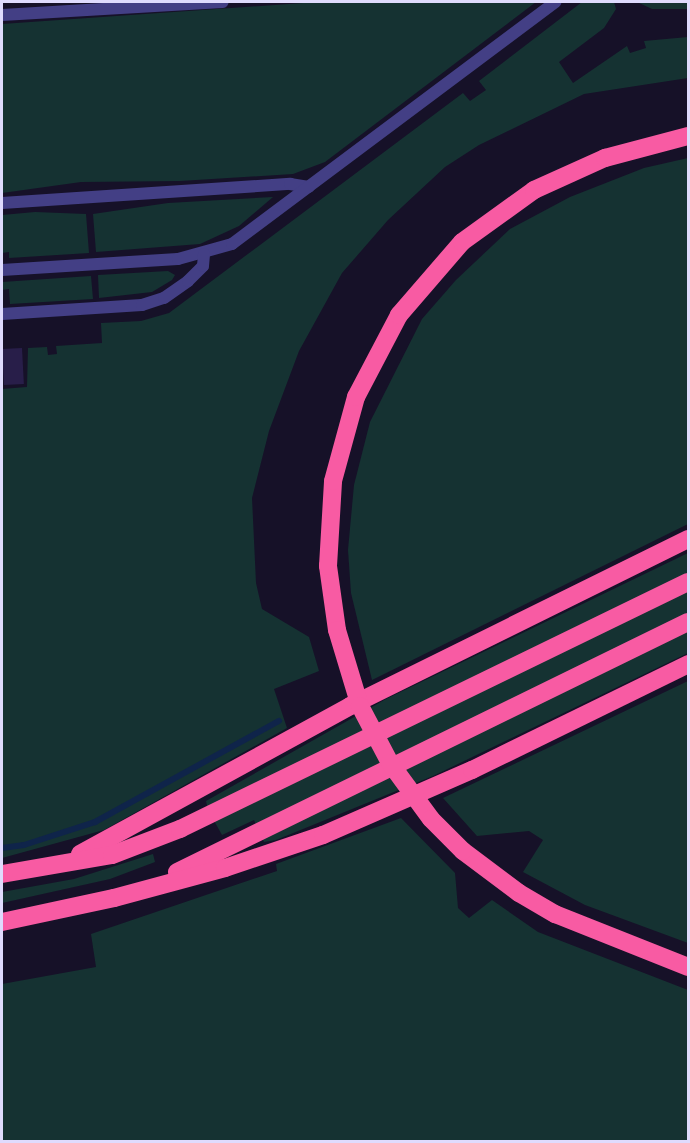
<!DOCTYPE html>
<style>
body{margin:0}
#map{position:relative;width:690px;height:1143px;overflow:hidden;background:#161128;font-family:"Space Grotesk",sans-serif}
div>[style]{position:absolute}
.green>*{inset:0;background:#153232}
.stream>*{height:6px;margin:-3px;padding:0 3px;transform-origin:3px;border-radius:3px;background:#0f244a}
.building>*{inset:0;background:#281e49;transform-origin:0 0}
.lane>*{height:12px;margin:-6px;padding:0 6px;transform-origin:6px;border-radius:6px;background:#433f85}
.highway>*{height:18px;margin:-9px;padding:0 9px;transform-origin:9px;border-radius:9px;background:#f85ba3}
.highway-bridge>*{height:18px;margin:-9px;padding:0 9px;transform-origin:9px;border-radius:9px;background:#f85ba3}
span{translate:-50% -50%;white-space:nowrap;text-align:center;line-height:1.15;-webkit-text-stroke:4.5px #161128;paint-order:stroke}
.frame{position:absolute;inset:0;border:3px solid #dfdbfd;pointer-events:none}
</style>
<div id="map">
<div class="green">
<i style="clip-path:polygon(317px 2px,536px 2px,325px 162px,293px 174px,180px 181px,81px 182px,2px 193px,2px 24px)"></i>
<i style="clip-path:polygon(582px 2px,614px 2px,616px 9px,604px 28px,559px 62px,573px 83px,627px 46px,630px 53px,646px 48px,644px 41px,688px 37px,688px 78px,584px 94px,479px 145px,445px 167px,388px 220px,342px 273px,299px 351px,269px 431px,252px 498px,256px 583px,262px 609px,309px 637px,319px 671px,274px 689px,287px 728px,104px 830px,2px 858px,2px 389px,27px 387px,28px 348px,47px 347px,48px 355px,57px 354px,56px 346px,102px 343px,101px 323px,141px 321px,169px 313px,463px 93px,470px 101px,486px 90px,479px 81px)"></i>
<i style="clip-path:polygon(637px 2px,688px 2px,688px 9px,652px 9px)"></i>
<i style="clip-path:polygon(688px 158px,688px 524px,372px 680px,351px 593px,348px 550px,354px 485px,370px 422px,422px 319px,456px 280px,510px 229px,570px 197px,644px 168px)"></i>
<i style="clip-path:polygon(273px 197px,239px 226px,200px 244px,96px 252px,93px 214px,168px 203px)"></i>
<i style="clip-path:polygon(35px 212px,86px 214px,89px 253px,9px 258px,9px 252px,2px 253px,2px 215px)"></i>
<i style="clip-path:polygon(168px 271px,175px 275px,172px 280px,152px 292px,99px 298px,98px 275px)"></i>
<i style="clip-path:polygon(91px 276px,93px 299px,10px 304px,9px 289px,2px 290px,2px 282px)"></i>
<i style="clip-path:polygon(688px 553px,688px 653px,433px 776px,276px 840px,264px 842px,254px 820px,222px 835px,208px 810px,206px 801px,386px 699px)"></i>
<i style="clip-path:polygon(688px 681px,688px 943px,585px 905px,523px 872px,543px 840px,529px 831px,477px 836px,443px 798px)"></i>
<i style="clip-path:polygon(401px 818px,455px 873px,458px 908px,469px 918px,492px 900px,538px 932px,688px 990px,688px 1141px,2px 1141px,2px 984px,96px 967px,91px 934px,277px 871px,276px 864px)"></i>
<i style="clip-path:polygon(153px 854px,155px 862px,110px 879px,2px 903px,2px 892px,74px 879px)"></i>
</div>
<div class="stream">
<i style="left:2px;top:848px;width:22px;rotate:-8deg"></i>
<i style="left:24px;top:845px;width:75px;rotate:-17.9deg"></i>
<i style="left:95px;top:822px;width:210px;rotate:-28.8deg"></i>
</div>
<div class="building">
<i style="left:22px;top:348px;width:36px;height:20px;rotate:87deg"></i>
</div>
<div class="lane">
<i style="left:2px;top:15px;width:221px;rotate:-3.4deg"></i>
<i style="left:2px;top:203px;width:289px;rotate:-3.8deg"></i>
<i style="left:290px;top:184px;width:19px;rotate:9deg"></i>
<i style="left:2px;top:270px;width:176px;rotate:-3.6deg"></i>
<i style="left:178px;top:259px;width:56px;rotate:-15.5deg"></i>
<i style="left:232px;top:244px;width:404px;rotate:-36.8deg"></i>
<i style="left:2px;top:314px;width:140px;rotate:-3.7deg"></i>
<i style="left:142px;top:305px;width:23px;rotate:-18deg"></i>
<i style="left:164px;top:298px;width:29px;rotate:-35deg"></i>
<i style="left:188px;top:281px;width:21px;rotate:-45deg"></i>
<i style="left:203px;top:266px;width:12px;rotate:-85deg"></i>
</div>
<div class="highway">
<i style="left:337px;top:630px;width:65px;rotate:-98deg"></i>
<i style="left:328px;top:566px;width:85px;rotate:-86.6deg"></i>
<i style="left:333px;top:481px;width:87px;rotate:-74.7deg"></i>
<i style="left:356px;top:397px;width:93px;rotate:-62.3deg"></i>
<i style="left:399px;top:315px;width:96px;rotate:-49.2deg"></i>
<i style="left:462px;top:242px;width:89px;rotate:-35.8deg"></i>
<i style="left:534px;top:190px;width:78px;rotate:-24.3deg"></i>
<i style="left:605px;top:158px;width:86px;rotate:-14.8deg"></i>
<i style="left:463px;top:851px;width:70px;rotate:36.9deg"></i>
<i style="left:519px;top:893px;width:42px;rotate:30.3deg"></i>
<i style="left:555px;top:914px;width:143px;rotate:21.7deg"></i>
<i style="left:80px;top:854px;width:308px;rotate:-28.7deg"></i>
<i style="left:350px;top:706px;width:377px;rotate:-26.3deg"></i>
<i style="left:177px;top:872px;width:569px;rotate:-26.07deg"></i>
<i style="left:2px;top:874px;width:112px;rotate:-9.8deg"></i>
<i style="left:112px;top:855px;width:73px;rotate:-20.9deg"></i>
<i style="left:180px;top:829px;width:565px;rotate:-25.93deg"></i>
<i style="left:2px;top:922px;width:115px;rotate:-12.1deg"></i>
<i style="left:114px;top:898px;width:115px;rotate:-15.1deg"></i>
<i style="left:225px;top:868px;width:103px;rotate:-18.6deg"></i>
<i style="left:323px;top:835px;width:163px;rotate:-23.6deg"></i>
<i style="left:472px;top:770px;width:241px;rotate:-26.1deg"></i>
</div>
<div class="highway-bridge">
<i style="left:337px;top:630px;width:79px;rotate:73.2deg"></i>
<i style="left:360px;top:706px;width:64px;rotate:62.2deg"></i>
<i style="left:390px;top:763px;width:69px;rotate:53.8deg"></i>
<i style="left:431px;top:819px;width:45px;rotate:45deg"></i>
</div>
<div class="frame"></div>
</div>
